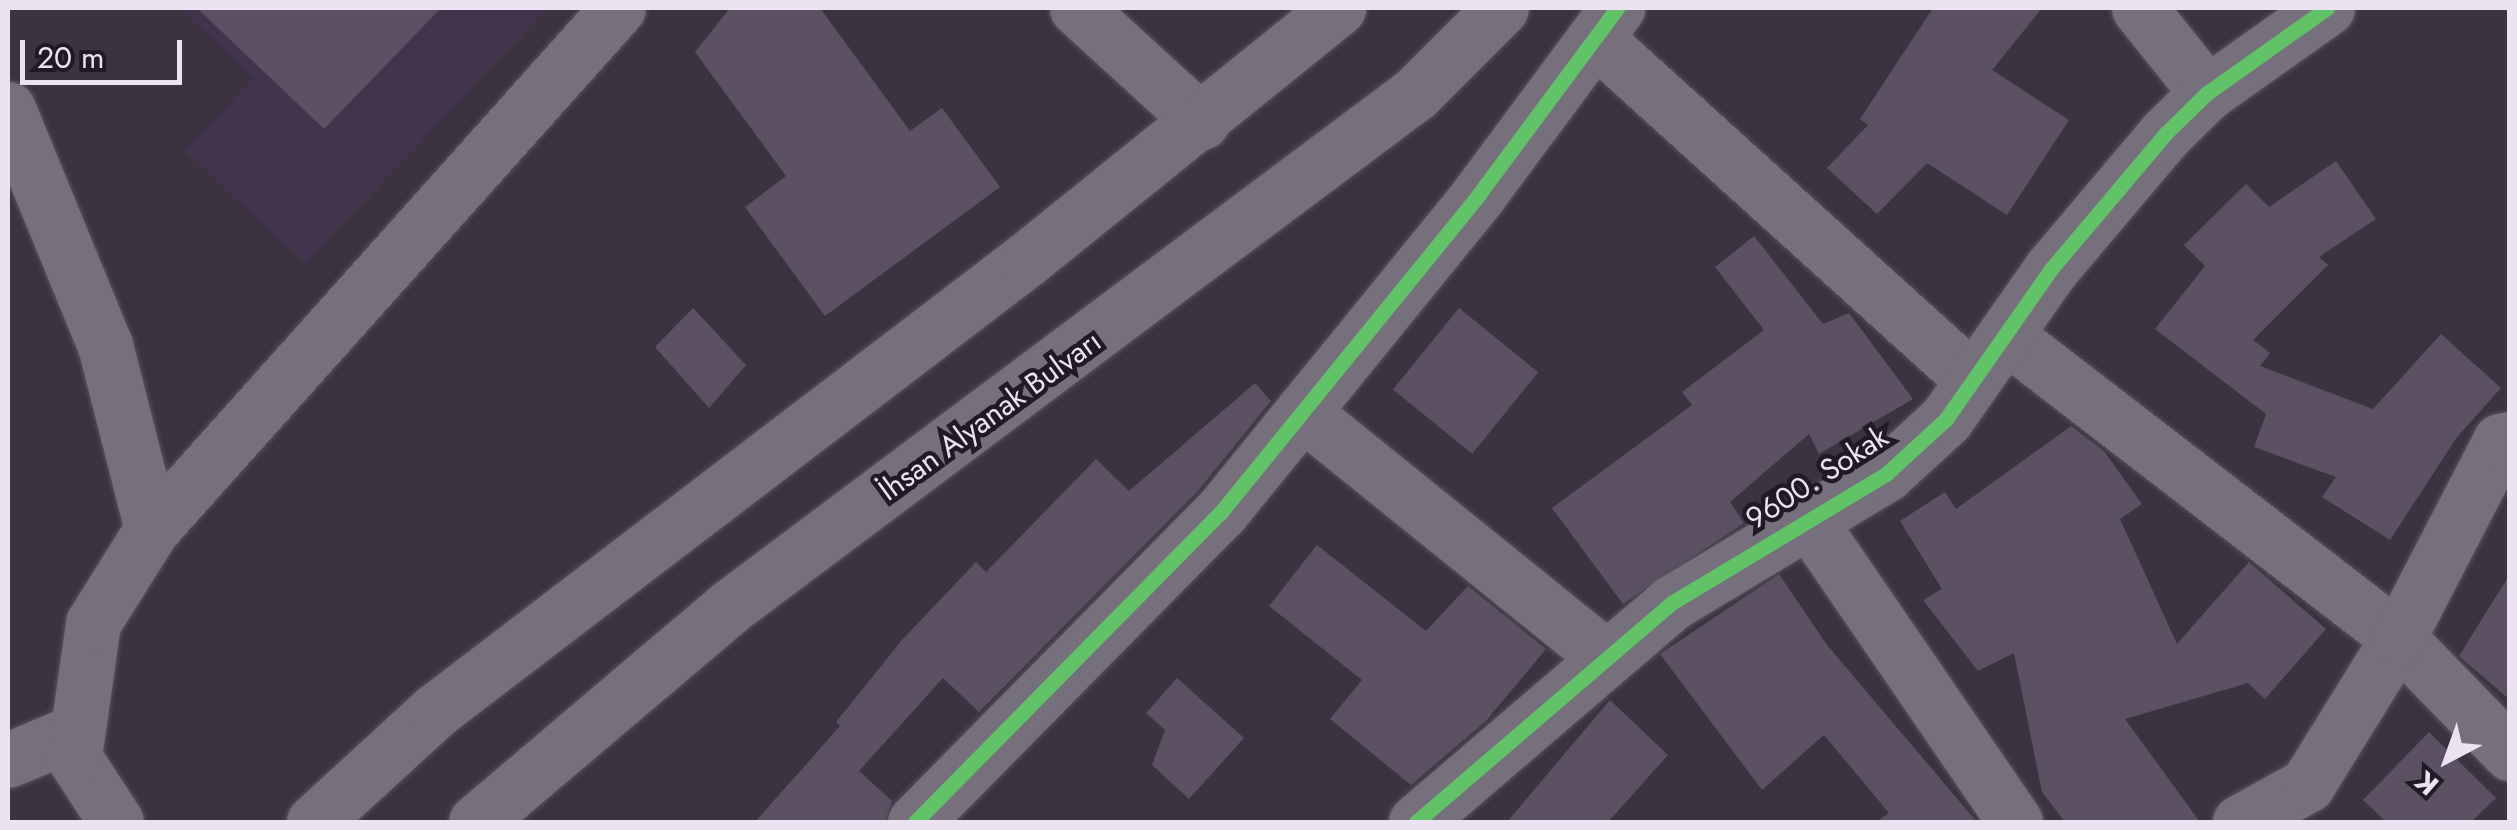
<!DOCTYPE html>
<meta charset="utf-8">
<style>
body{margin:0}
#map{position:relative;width:2517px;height:830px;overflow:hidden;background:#3b3440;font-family:Jost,sans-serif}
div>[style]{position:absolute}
.built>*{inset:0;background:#43344e}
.building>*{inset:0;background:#5b5163;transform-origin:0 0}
.roads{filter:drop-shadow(0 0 2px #57515b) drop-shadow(0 0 2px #57515b)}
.minor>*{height:55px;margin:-27.5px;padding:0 27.5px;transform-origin:27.5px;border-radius:27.5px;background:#76707c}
.major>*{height:55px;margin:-27.5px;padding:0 27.5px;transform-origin:27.5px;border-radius:27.5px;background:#77707c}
.cycleway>*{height:15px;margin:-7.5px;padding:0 7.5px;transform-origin:7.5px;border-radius:7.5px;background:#61c268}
span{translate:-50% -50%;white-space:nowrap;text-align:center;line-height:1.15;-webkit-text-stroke:9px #1f1a24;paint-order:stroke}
.street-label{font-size:30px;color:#ebe3f1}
.frame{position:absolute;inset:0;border:10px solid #ebe3f1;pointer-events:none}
.north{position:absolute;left:2397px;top:710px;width:100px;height:100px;-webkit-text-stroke:8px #1f1a24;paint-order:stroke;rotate:221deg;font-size:28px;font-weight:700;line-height:40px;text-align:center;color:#ebe3f1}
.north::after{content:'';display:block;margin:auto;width:35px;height:45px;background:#ebe3f1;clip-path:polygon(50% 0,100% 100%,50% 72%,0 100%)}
.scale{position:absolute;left:20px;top:40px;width:162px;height:45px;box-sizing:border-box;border:5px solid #ebe3f1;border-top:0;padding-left:12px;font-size:30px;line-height:35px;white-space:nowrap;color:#ebe3f1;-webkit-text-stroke:8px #1f1a24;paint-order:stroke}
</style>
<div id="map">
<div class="built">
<i style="clip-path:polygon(180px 8px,548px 8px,305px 264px,185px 151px,254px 78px)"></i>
</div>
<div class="building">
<i style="clip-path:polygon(197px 8px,441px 8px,324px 129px)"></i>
<i style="clip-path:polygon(730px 8px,820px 8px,910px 131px,942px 108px,1000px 187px,825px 316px,745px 207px,786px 176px,695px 52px)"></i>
<i style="clip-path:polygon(1933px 8px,2042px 8px,1992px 70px,2069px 120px,2007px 215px,1927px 163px,1877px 214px,1827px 168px,1868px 125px,1860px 119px)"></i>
<i style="clip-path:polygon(2336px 161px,2376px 219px,2319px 257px,2328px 265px,2253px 340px,2270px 353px,2260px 366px,2373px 409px,2441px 334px,2501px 388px,2457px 437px,2390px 540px,2322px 497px,2336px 477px,2254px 447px,2266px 414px,2155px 329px,2205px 266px,2184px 245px,2246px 184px,2269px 207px)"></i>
<i style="clip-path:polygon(1754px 236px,1823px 324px,1849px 313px,1913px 399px,1819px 454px,1809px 434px,1730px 502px,1744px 523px,1623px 604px,1552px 508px,1692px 405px,1682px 392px,1764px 330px,1715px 267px)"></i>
<i style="clip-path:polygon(693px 308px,746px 365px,709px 408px,655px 347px)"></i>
<i style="left:1459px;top:308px;width:102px;height:105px;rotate:39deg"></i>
<i style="clip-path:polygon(1255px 383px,1271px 401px,1198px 491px,979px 712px,943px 678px,859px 771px,892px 801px,885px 822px,755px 822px,840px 726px,836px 722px,902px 640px,976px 562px,986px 572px,1096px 459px,1129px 491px)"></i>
<i style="clip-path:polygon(2071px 426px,2104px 451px,2142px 504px,2120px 519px,2177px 644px,2249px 562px,2326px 629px,2265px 699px,2248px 683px,2125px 719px,2200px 822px,2065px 822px,2042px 792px,2014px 653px,1978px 671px,1923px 600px,1942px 589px,1900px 521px,1945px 492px,1956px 509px)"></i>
<i style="clip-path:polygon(1317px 545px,1426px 631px,1468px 586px,1546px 649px,1486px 721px,1411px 785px,1330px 719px,1362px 680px,1269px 606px)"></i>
<i style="clip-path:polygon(1779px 574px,1827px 645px,1977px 822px,1876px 822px,1889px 813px,1824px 735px,1762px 790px,1660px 654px)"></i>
<i style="clip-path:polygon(2510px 574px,2510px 700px,2459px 656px)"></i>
<i style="clip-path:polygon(1177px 678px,1244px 738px,1189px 799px,1152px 765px,1165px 730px,1146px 713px)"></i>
<i style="clip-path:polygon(1610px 700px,1668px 755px,1608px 822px,1507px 822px)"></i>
<i style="clip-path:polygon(2429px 732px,2496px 798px,2471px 822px,2386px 822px,2363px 800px)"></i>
</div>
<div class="roads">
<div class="minor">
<i style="left:1077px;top:8px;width:169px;rotate:42.4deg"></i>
<i style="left:2139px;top:8px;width:109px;rotate:51.3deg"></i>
<i style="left:1597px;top:40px;width:507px;rotate:42.12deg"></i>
<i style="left:8px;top:109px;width:255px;rotate:67.7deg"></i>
<i style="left:105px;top:345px;width:190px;rotate:75.7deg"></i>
<i style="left:2005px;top:335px;width:496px;rotate:37.6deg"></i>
<i style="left:2398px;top:638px;width:161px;rotate:45.8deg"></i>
<i style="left:1302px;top:412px;width:390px;rotate:38.9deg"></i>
<i style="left:1807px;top:518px;width:368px;rotate:55.6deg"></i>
<i style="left:8px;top:760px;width:75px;rotate:-22.8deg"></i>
<i style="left:116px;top:822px;width:77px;rotate:-122.9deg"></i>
<i style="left:74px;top:757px;width:135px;rotate:-81.9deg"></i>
<i style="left:93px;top:623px;width:111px;rotate:-57.9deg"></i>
<i style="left:152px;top:529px;width:699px;rotate:-48.19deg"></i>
<i style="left:915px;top:822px;width:436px;rotate:-45.4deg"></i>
<i style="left:1221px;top:512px;width:409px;rotate:-50.9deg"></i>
<i style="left:1479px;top:194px;width:232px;rotate:-53.4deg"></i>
<i style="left:1416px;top:822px;width:338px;rotate:-40.6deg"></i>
<i style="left:1673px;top:602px;width:249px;rotate:-31deg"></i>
<i style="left:1886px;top:474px;width:81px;rotate:-42.5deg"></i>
<i style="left:1946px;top:419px;width:183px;rotate:-55deg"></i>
<i style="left:2051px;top:269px;width:178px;rotate:-49.8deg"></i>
<i style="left:2166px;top:133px;width:57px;rotate:-44.3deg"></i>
<i style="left:2207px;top:93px;width:147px;rotate:-35.3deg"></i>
<i style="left:2240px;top:822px;width:77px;rotate:-28.9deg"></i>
<i style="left:2307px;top:785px;width:173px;rotate:-58.2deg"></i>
<i style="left:2398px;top:638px;width:222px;rotate:-62.6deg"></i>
<i style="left:2500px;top:441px;width:10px;rotate:-11deg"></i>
</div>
<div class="major">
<i style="left:314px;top:822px;width:164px;rotate:-42.5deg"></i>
<i style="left:435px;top:711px;width:745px;rotate:-37.36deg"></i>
<i style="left:1027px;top:259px;width:400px;rotate:-38.9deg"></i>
<i style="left:476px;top:822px;width:331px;rotate:-40.3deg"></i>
<i style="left:728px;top:608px;width:859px;rotate:-36.82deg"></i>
<i style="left:1416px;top:93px;width:120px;rotate:-45deg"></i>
</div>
</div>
<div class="cycleway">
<i style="left:915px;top:822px;width:436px;rotate:-45.4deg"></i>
<i style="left:1221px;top:512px;width:409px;rotate:-50.9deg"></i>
<i style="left:1479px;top:194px;width:232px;rotate:-53.4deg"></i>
<i style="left:1416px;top:822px;width:338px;rotate:-40.6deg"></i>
<i style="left:1673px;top:602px;width:249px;rotate:-31deg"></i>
<i style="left:1886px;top:474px;width:81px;rotate:-42.5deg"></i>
<i style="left:1946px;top:419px;width:183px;rotate:-55deg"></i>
<i style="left:2051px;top:269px;width:178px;rotate:-49.8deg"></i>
<i style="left:2166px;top:133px;width:57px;rotate:-44.3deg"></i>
<i style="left:2207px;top:93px;width:147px;rotate:-35.3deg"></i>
</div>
<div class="street-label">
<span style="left:990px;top:416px;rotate:-36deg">İhsan Alyanak Bulvarı</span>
<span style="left:1817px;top:478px;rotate:-33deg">9600. Sokak</span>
</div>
<div class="frame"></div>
<div class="north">K</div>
<div class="scale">20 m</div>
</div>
